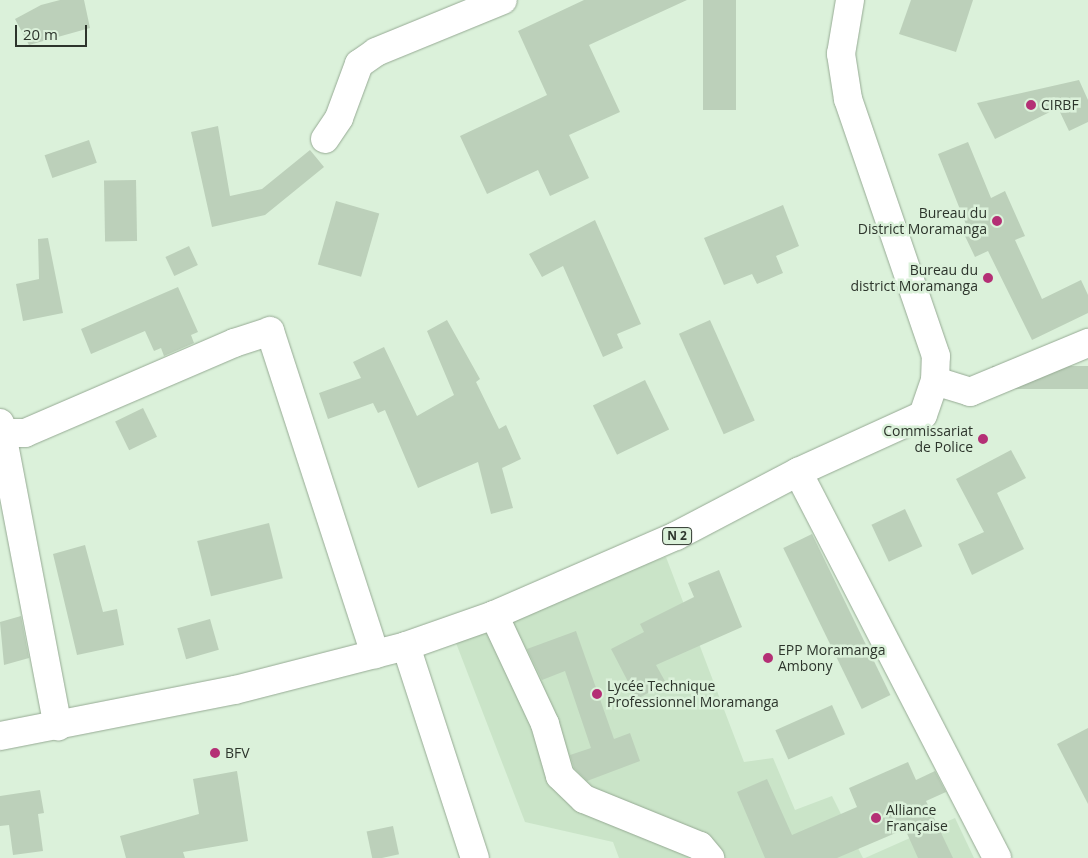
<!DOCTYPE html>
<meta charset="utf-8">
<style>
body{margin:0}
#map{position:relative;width:1088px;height:858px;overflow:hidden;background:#dbf1da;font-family:"Open Sans",sans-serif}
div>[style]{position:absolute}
.built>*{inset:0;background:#cae4c8}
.building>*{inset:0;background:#bcd0ba;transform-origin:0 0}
.roads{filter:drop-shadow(0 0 1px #96aa94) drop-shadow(0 0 1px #96aa94)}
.minor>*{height:28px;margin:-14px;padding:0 14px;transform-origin:14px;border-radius:14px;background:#fff}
.major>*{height:28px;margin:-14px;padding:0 14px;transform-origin:14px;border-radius:14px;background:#fff}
.dots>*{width:14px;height:14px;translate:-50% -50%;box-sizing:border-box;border:2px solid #dbf1da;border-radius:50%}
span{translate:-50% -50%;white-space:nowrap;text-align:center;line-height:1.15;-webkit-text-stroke:5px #dbf1da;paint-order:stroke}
.shield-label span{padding:1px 4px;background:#dbf1da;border:1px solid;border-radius:4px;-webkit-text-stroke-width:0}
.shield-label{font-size:12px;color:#2d352c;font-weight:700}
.poi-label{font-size:14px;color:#2d352c}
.left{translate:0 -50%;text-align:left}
.right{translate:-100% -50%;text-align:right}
.scale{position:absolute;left:15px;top:25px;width:72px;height:22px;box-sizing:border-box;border:2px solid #2d352c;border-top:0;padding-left:6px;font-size:15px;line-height:18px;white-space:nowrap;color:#2d352c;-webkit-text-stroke:4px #dbf1da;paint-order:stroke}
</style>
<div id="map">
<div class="built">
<i style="clip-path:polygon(666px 557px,744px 762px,773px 758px,795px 810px,832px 796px,863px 858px,619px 858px,613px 842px,525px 822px,451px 630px)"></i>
<i style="clip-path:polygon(955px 818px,974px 858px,865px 858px)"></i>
</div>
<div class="building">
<i style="clip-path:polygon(60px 0,84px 0,90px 28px,29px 45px,15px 19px,41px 5px)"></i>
<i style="clip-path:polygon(584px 0,687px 0,589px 45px,620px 112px,569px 135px,589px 178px,550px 196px,538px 170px,487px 194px,460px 136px,547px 95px,518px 31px)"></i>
<i style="left:703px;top:0;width:33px;height:110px"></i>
<i style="clip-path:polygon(911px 0,973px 0,956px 52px,899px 34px)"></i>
<i style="clip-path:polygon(1079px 80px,1088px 100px,1088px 122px,1069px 131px,1058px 108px,995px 139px,977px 103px)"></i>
<i style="clip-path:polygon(218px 126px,230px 196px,262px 189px,310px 150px,324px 167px,265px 215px,212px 227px,191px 132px)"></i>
<i style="left:89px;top:140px;width:24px;height:47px;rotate:71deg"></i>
<i style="clip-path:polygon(968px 142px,991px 198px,1005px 191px,1025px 236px,1015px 240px,1042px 299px,1081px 280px,1088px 295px,1088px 313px,1032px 340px,988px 251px,975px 257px,964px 234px,969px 232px,938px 154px)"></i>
<i style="left:136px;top:180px;width:61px;height:32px;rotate:89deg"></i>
<i style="left:336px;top:201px;width:45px;height:66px;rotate:16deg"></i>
<i style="clip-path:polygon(783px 205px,799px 246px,776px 256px,783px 273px,757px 284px,752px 274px,724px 285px,704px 238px)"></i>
<i style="clip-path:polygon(595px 220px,641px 324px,617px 334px,623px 348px,603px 357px,563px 266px,542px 277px,529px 254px)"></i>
<i style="clip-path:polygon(48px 238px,63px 313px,23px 321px,16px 284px,39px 279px,38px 239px)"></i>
<i style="left:189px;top:246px;width:21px;height:26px;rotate:65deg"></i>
<i style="clip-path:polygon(178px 287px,198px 332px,191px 335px,194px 343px,164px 356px,161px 348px,154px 351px,145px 331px,91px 354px,81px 329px)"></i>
<i style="clip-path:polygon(447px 320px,480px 379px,476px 382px,499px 429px,506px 425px,521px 459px,502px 468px,513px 508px,491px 514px,478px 462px,418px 488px,385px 410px,378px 413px,373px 403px,328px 419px,319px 393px,361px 378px,353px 362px,384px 347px,417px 416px,454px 395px,427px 331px)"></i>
<i style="left:710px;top:320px;width:110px;height:34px;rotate:66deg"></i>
<i style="left:1088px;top:366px;width:23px;height:96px;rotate:90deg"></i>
<i style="left:645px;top:380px;width:55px;height:58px;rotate:64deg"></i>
<i style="left:143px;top:408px;width:32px;height:31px;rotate:64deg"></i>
<i style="clip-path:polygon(1011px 450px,1026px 478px,997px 493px,1024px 549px,972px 575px,958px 544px,984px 532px,956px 479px)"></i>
<i style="left:905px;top:509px;width:41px;height:37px;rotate:65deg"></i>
<i style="left:269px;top:523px;width:57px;height:74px;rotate:76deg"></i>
<i style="left:812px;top:534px;width:179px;height:32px;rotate:64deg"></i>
<i style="clip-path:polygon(85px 545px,103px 612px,117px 609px,124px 645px,77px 655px,53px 554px)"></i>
<i style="clip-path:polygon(719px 570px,742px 627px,656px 665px,666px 683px,637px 699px,611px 649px,644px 632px,640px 624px,694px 597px,688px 583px)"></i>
<i style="clip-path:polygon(21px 616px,29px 658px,4px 665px,0 622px)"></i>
<i style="left:210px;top:619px;width:32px;height:34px;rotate:74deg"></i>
<i style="clip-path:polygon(576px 631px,614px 739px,630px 733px,640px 761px,587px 781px,574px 768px,570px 755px,591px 748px,565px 671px,542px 680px,527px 649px)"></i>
<i style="left:832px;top:705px;width:32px;height:62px;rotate:66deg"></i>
<i style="clip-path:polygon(1088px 728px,1088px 804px,1057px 744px)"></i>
<i style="clip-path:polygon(908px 762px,916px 780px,935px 771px,946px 792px,926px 801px,953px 858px,918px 858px,905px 829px,837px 858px,765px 858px,737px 792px,767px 779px,792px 835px,857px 807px,849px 788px)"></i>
<i style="clip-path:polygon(237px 771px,248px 841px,183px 852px,185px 858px,126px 858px,120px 836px,199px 814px,193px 779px)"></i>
<i style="clip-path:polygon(40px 790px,44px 813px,38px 814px,43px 851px,13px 855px,9px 825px,0 826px,0 796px)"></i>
<i style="left:393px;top:826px;width:29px;height:27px;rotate:78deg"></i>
</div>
<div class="roads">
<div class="minor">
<i style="left:325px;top:139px;width:25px;rotate:-56deg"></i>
<i style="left:339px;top:118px;width:58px;rotate:-69.7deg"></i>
<i style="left:359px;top:64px;width:21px;rotate:-35deg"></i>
<i style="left:376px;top:52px;width:137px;rotate:-22.3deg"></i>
<i style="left:935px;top:381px;width:37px;rotate:17deg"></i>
<i style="left:970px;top:392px;width:128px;rotate:-22.6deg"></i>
<i style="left:0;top:423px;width:309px;rotate:79.2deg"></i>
<i style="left:2px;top:433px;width:23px"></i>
<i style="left:25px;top:433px;width:228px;rotate:-23.3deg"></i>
<i style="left:234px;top:343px;width:38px;rotate:-18deg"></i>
<i style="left:270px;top:331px;width:340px;rotate:72deg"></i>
<i style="left:798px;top:472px;width:434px;rotate:62.7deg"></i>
<i style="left:494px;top:615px;width:120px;rotate:64.9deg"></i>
<i style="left:545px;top:724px;width:54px;rotate:73.9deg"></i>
<i style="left:560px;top:776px;width:33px;rotate:44deg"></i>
<i style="left:584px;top:799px;width:125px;rotate:22.1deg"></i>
<i style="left:700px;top:846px;width:16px;rotate:50deg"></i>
<i style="left:406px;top:646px;width:223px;rotate:72deg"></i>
</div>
<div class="major">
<i style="left:0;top:736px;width:239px;rotate:-11.1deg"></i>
<i style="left:235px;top:690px;width:177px;rotate:-14.4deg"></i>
<i style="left:406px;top:646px;width:93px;rotate:-19.4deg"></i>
<i style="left:494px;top:615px;width:198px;rotate:-23.5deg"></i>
<i style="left:676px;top:536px;width:138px;rotate:-27.7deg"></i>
<i style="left:798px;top:472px;width:137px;rotate:-24.5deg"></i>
<i style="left:923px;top:415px;width:36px;rotate:-71deg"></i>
<i style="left:935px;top:381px;width:25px;rotate:-88deg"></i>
<i style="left:936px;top:356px;width:272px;rotate:-108.9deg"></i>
<i style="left:848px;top:99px;width:46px;rotate:-98.8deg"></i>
<i style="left:841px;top:54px;width:55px;rotate:-80.5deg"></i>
</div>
</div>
<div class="dots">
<i style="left:1031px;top:105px;background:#b42f75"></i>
<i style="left:997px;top:221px;background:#b42f75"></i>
<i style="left:988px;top:278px;background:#b42f75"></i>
<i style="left:983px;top:439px;background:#b42f75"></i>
<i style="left:768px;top:658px;background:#b42f75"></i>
<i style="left:597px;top:694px;background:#b42f75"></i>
<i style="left:215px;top:753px;background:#b42f75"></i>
<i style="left:876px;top:818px;background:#b42f75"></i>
</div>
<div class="shield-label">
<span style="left:677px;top:536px">N 2</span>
</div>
<div class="poi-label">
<span class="left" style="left:1041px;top:105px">CIRBF</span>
<span class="right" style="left:987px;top:221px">Bureau du<br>District Moramanga</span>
<span class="right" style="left:978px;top:278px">Bureau du<br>district Moramanga</span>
<span class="right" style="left:973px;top:439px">Commissariat<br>de Police</span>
<span class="left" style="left:778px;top:658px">EPP Moramanga<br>Ambony</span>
<span class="left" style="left:607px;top:694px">Lycée Technique<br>Professionnel Moramanga</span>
<span class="left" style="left:225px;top:753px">BFV</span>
<span class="left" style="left:886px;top:818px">Alliance<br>Française</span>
</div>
<div class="scale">20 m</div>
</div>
